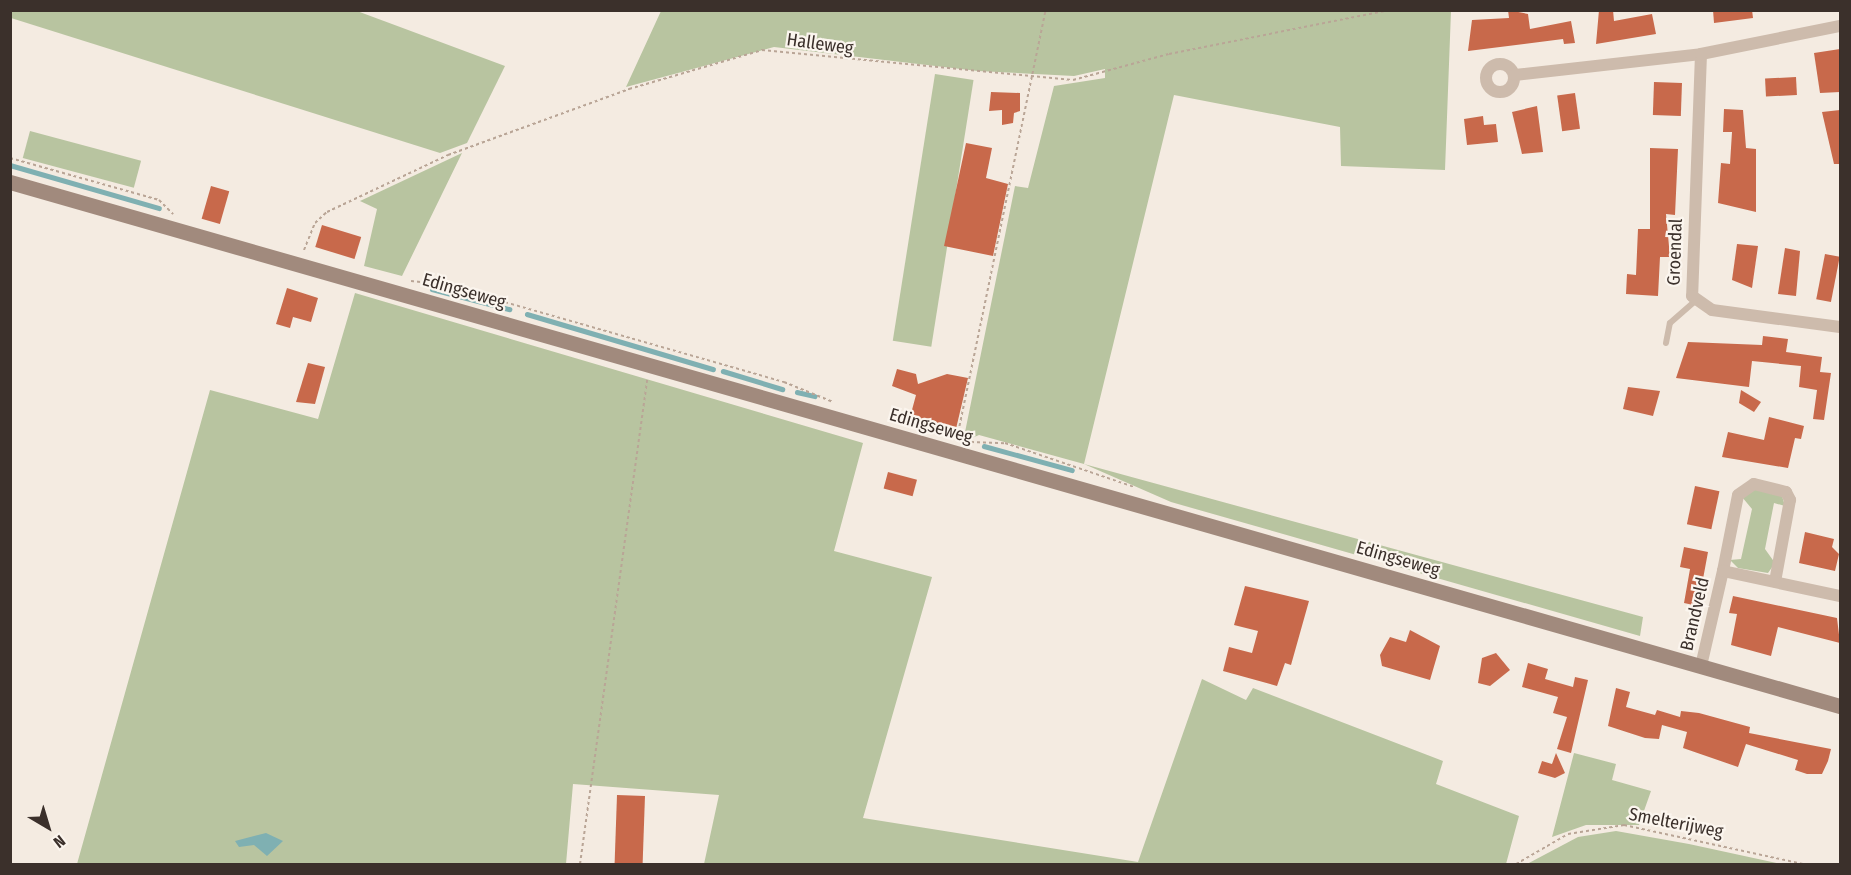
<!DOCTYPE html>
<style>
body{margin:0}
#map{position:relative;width:1851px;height:875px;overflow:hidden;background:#f4ebe1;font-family:"Fira Sans Condensed",sans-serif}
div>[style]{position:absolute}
.green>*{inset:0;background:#b8c4a0;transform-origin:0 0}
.water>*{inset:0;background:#7fb0b2}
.stream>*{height:4.5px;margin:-2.25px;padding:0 2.25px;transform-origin:2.25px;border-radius:2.25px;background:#7fb0b2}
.building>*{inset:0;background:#c8694b;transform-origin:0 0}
.path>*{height:2px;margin-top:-1px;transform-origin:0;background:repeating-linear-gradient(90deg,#b9a596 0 3px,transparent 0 6px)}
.lane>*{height:6px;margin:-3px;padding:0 3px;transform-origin:3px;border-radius:3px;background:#cdbbac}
.street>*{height:12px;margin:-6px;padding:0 6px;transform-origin:6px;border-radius:6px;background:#cdbbac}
.street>.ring{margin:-6px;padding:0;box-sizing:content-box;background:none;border:12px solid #cdbbac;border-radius:50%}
.secondary>*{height:15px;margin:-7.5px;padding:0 7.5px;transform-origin:7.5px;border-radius:7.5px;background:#a18a7d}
span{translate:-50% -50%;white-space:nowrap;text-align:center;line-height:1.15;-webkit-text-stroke:4.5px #fbf5ee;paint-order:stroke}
.street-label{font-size:18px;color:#3b302b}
.frame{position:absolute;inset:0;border:12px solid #3b302b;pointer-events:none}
.north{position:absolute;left:18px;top:797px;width:60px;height:60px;-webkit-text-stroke:4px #fbf5ee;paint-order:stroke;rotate:142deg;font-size:16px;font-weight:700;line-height:24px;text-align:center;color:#3b302b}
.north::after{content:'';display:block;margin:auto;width:21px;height:27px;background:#3b302b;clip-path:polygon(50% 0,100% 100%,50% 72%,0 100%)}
</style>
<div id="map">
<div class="green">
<i style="clip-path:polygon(12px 10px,357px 11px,505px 66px,467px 143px,440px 153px,11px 18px)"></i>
<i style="clip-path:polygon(661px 11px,1451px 11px,1445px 170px,1341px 166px,1340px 127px,1174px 95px,1084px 464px,1643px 617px,1640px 636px,1171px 502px,1084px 464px,979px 435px,963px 442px,1015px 186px,1028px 188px,1054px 86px,1105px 78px,1105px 69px,1074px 76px,978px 71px,774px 47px,626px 87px)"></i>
<i style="left:935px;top:74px;width:39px;height:270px;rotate:9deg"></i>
<i style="left:30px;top:131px;width:115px;height:28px;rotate:15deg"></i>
<i style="clip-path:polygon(462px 153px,402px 276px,364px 266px,377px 209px,360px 201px)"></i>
<i style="clip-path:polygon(355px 293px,863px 443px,834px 551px,932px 577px,863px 818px,1138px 862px,1202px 679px,1246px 700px,1253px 688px,1443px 761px,1436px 784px,1519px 816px,1506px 864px,704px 864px,719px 795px,573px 784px,566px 864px,77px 864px,210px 390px,318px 419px)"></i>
<i style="clip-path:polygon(1753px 489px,1782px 496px,1785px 506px,1774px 503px,1765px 549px,1775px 563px,1768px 573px,1738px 568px,1730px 560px,1741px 559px,1752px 509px,1742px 497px)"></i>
<i style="clip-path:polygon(1574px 753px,1616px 764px,1612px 780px,1651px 791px,1639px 825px,1586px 825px,1552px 837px)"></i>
<i style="clip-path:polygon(1616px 831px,1689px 844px,1781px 864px,1527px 864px,1578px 837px)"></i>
</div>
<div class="water">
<i style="clip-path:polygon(266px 833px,283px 841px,267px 856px,254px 845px,239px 847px,235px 841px)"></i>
</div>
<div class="stream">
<i style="left:10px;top:165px;width:155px;rotate:16.1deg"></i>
<i style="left:432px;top:289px;width:80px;rotate:14.6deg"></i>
<i style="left:527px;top:314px;width:194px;rotate:16.5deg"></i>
<i style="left:723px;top:371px;width:62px;rotate:17deg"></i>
<i style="left:797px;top:392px;width:18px;rotate:13deg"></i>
<i style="left:984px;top:446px;width:91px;rotate:15.3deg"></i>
</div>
<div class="building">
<i style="clip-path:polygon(1508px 10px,1528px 14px,1530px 29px,1571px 21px,1575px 43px,1564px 44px,1563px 39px,1468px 51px,1472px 20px,1509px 18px)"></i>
<i style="clip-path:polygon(1599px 10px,1613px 10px,1614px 21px,1652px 14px,1656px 34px,1596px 44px)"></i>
<i style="clip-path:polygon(1713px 10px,1752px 10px,1753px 18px,1714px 23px)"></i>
<i style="clip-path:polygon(1840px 49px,1840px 92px,1820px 93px,1814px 53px)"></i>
<i style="left:1796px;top:77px;width:18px;height:31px;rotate:87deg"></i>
<i style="left:1654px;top:82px;width:28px;height:33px;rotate:2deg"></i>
<i style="clip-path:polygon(991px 92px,1020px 93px,1020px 111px,1014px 113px,1013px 123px,1002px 125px,1002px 110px,989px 111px)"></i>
<i style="left:1575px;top:93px;width:36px;height:18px;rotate:82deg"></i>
<i style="clip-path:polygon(1537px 106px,1543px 152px,1522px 154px,1512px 112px)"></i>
<i style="clip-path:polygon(1724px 109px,1743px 110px,1746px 148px,1756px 149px,1756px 212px,1718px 203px,1721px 163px,1730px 164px,1732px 132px,1723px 132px)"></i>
<i style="clip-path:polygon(1840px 110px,1840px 164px,1834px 164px,1822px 112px)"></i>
<i style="clip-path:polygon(1483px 116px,1484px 125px,1496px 124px,1498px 142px,1467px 145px,1464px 119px)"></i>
<i style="clip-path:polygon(966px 143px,992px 148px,986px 178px,1008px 184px,993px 256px,944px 246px)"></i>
<i style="clip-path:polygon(1650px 148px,1678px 149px,1675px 215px,1666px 214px,1670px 257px,1660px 257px,1658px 296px,1626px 294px,1627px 274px,1636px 275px,1638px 229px,1650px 229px)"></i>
<i style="left:211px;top:186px;width:19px;height:34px;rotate:16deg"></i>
<i style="left:322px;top:225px;width:41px;height:23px;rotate:17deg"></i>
<i style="clip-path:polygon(1737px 244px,1758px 246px,1752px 288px,1732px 280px)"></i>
<i style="clip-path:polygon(1785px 248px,1800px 251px,1796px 296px,1778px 294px)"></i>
<i style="left:1825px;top:254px;width:15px;height:46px;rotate:11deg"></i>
<i style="clip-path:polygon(287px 288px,318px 298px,311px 322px,293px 317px,290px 328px,276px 324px)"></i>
<i style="clip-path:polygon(1763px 336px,1788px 339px,1786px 352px,1822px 357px,1820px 372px,1831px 373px,1824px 420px,1813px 419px,1817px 390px,1799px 387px,1801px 366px,1752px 361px,1749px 387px,1676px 378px,1688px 342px,1762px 345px)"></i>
<i style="clip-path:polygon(308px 363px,325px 367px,315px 404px,296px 402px)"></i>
<i style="clip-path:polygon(897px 369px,916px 374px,918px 384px,947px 374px,968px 378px,955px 433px,909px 421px,916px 395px,892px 386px)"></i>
<i style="clip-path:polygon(1628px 387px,1660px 391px,1653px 416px,1623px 409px)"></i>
<i style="clip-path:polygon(1741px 390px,1761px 402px,1754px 412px,1739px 403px)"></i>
<i style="clip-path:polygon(1769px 417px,1804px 426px,1801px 439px,1795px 438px,1788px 468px,1722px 457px,1728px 432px,1764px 440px)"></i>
<i style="left:888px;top:472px;width:30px;height:17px;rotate:15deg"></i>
<i style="left:1695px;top:486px;width:25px;height:39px;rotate:12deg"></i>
<i style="clip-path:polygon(1805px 532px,1834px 539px,1832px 547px,1839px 554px,1835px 571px,1799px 563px)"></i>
<i style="clip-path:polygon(1684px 547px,1708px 552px,1698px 606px,1684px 603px,1690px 569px,1680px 567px)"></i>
<i style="clip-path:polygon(1245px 586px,1309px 601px,1291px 665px,1285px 663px,1277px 686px,1223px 671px,1229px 647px,1252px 653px,1258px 631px,1234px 625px)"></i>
<i style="clip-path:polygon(1733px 596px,1837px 618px,1840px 643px,1778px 627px,1771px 656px,1731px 645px,1737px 614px,1729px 613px)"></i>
<i style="clip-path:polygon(1410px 630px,1440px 646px,1430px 680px,1382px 666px,1380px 655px,1390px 637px,1406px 642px)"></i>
<i style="clip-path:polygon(1496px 653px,1510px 670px,1490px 686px,1478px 683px,1482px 658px)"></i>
<i style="clip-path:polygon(1528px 663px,1548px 669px,1545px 679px,1573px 687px,1575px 677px,1588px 680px,1571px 753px,1557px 749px,1567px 717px,1553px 713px,1558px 697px,1522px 687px)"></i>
<i style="clip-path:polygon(1616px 688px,1630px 692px,1626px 707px,1655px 715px,1657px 710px,1680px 717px,1681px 711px,1699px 713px,1750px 727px,1749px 733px,1831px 749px,1828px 761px,1822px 774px,1807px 774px,1795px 770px,1798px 760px,1746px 744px,1738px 767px,1683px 748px,1687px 732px,1662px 725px,1659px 739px,1645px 738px,1608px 726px)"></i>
<i style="clip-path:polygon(1556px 753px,1565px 773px,1555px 778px,1538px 773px,1542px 761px,1552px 764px)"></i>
<i style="left:617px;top:795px;width:28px;height:69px;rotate:2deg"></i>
</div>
<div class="path">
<i style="left:10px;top:158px;width:155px;rotate:15.7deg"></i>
<i style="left:159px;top:200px;width:20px;rotate:45deg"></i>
<i style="left:304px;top:250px;width:29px;rotate:-68deg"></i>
<i style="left:315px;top:223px;width:16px;rotate:-43deg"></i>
<i style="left:327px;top:212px;width:134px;rotate:-25.2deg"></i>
<i style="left:448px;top:155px;width:193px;rotate:-20deg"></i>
<i style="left:629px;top:89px;width:139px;rotate:-16.3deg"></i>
<i style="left:762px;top:50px;width:312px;rotate:5.5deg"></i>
<i style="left:1073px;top:80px;width:99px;rotate:-15.2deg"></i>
<i style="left:1169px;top:54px;width:225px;rotate:-11.3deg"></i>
<i style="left:411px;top:281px;width:31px;rotate:6deg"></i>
<i style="left:442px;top:284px;width:356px;rotate:16deg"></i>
<i style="left:784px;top:382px;width:53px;rotate:22.2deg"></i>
<i style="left:957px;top:438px;width:437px;rotate:-78.3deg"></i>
<i style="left:971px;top:442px;width:34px;rotate:2deg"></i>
<i style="left:1005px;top:443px;width:136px;rotate:18.8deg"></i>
<i style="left:580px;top:864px;width:489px;rotate:-82.1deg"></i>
<i style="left:1516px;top:864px;width:60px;rotate:-30deg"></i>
<i style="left:1568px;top:834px;width:57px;rotate:-9.1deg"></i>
<i style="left:1624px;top:825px;width:183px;rotate:12.3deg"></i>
</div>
<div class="lane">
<i style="left:1666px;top:343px;width:20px;rotate:-79deg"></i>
<i style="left:1670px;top:323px;width:33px;rotate:-41deg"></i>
</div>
<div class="street">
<i style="left:1701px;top:54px;width:242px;rotate:92.1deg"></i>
<i style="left:1692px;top:296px;width:24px;rotate:35deg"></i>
<i style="left:1712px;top:310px;width:129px;rotate:7.6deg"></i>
<i class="ring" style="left:1486px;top:64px;width:16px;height:16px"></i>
<i style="left:1515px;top:75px;width:187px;rotate:-6.4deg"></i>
<i style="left:1701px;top:54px;width:142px;rotate:-11.4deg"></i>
<i style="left:1723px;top:571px;width:77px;rotate:-78.8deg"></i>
<i style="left:1738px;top:495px;width:19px;rotate:-35deg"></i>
<i style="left:1754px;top:484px;width:33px;rotate:14deg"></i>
<i style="left:1786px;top:492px;width:9px;rotate:63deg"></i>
<i style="left:1790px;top:500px;width:83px;rotate:100.4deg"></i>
<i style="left:1701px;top:666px;width:98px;rotate:-77deg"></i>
<i style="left:1723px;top:571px;width:120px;rotate:12.1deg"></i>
</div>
<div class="secondary">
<i style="left:10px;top:182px;width:1904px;rotate:15.98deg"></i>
</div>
<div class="street-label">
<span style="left:820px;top:44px;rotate:8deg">Halleweg</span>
<span style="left:1675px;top:252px;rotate:-88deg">Groendal</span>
<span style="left:464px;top:291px;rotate:16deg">Edingseweg</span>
<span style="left:931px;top:426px;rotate:16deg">Edingseweg</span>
<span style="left:1398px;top:559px;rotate:16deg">Edingseweg</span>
<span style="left:1695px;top:614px;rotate:-77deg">Brandveld</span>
<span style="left:1676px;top:823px;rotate:11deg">Smelterijweg</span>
</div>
<div class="frame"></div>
<div class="north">N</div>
</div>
